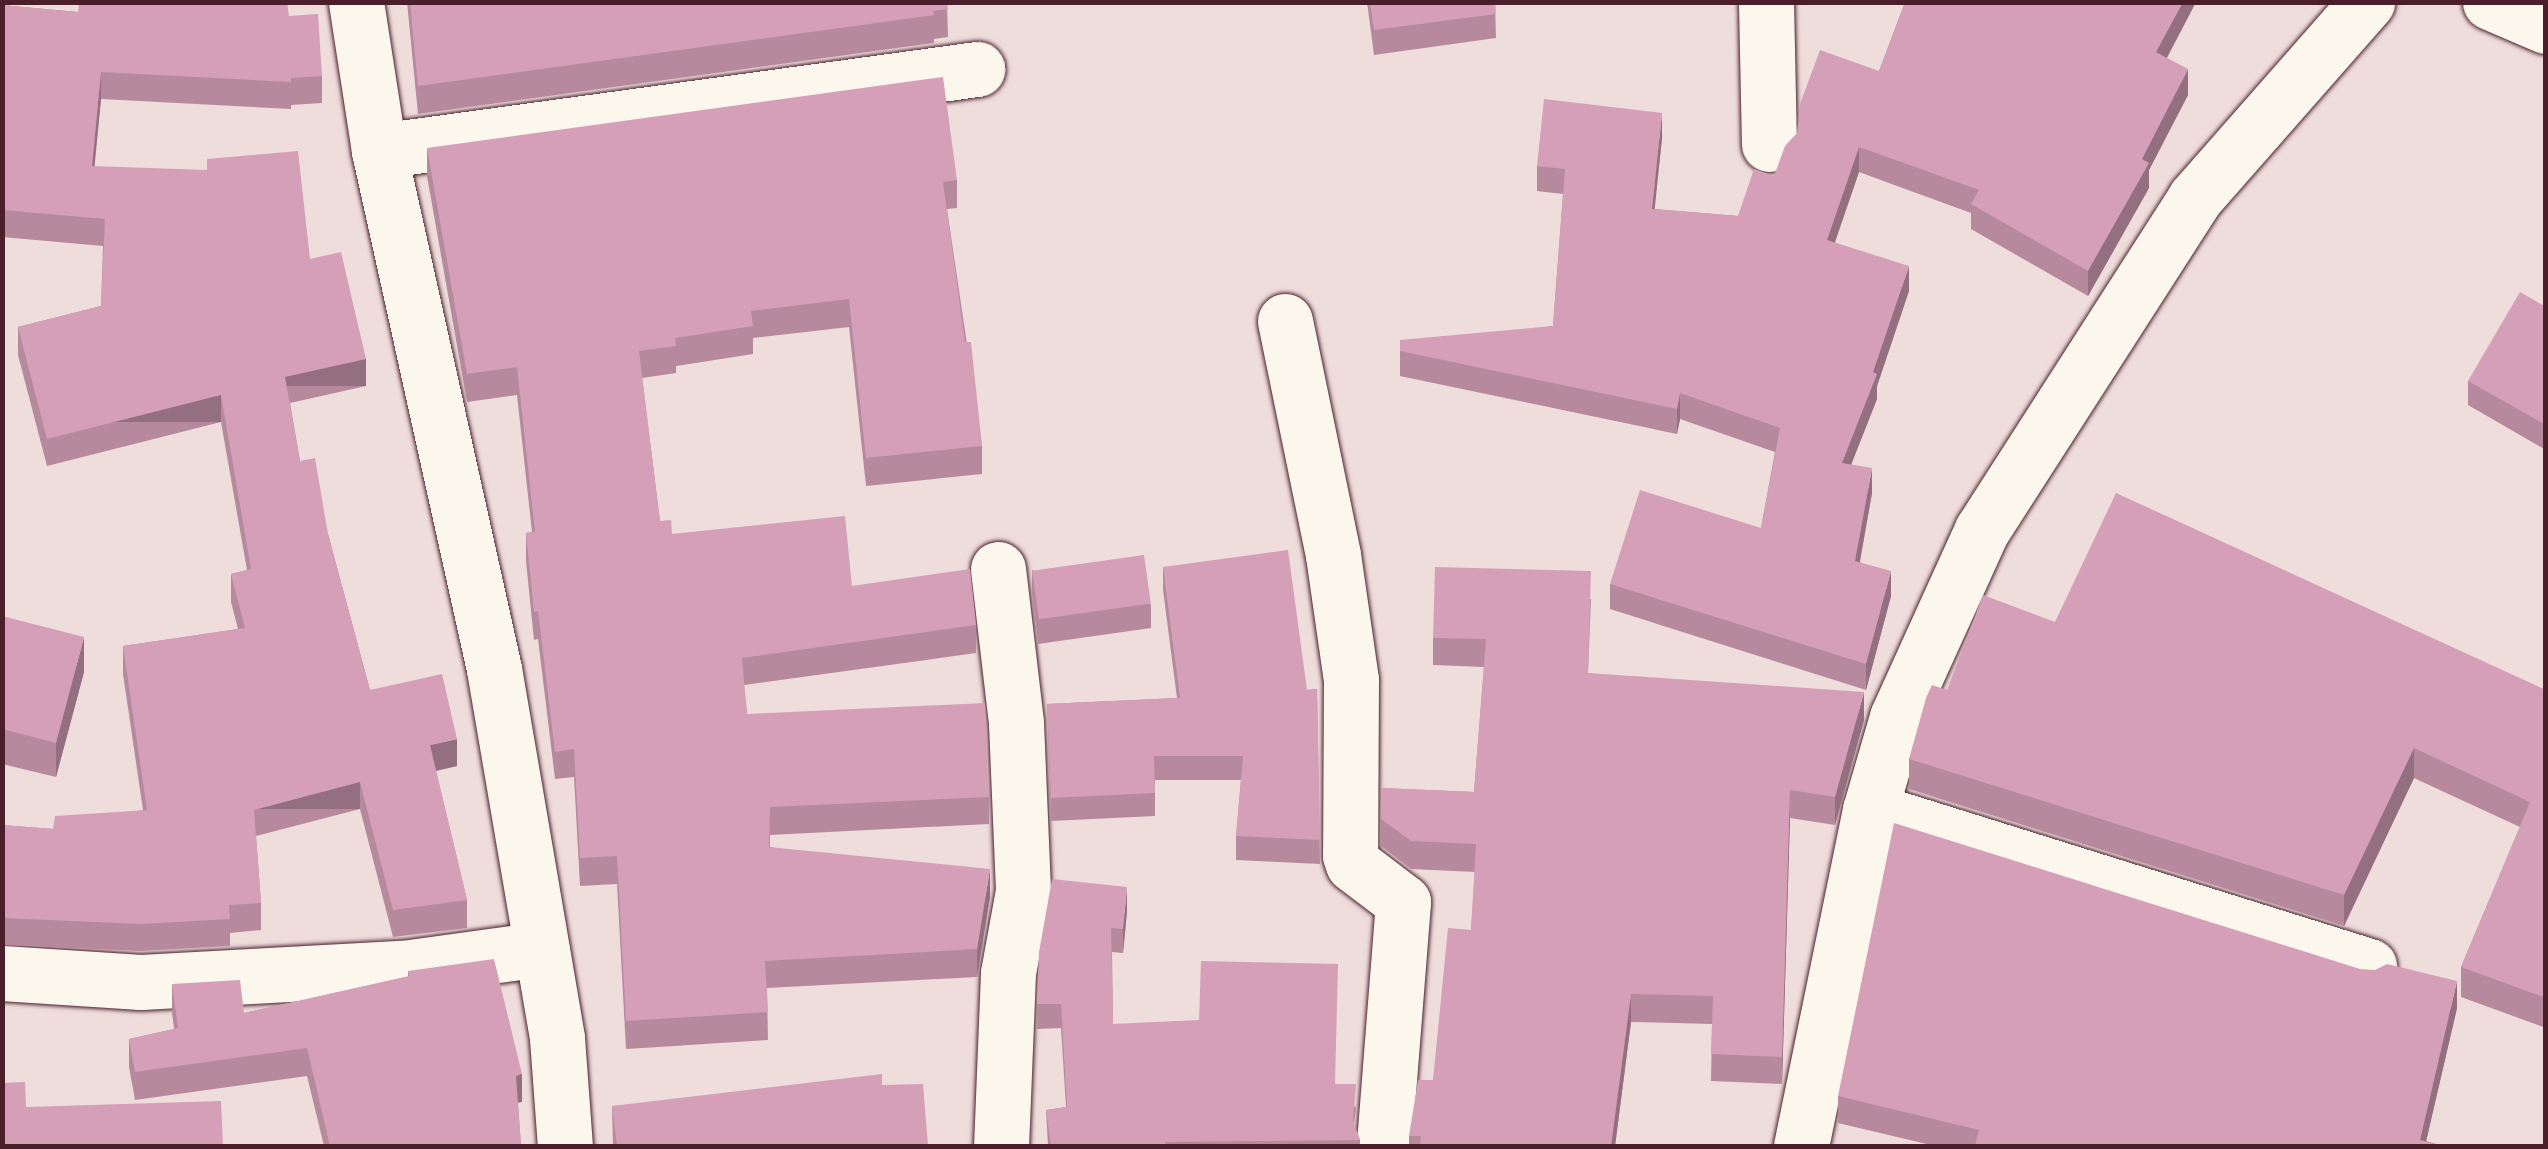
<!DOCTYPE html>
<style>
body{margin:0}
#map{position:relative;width:2548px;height:1149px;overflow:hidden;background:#efdddc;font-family:"Comic Neue",sans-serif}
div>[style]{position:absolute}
.roads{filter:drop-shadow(0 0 2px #4a1f2b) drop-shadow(0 0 2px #4a1f2b)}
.minor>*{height:55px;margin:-27.5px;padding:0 27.5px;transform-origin:27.5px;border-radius:27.5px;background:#fbf7ec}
.wall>*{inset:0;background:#b6899d}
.shaded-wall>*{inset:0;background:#946f80;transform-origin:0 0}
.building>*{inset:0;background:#d49fb7;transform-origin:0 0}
span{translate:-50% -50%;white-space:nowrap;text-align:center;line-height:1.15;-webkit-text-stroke:8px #fbf7ec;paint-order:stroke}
.frame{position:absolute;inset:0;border:5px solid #4a1f2b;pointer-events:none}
</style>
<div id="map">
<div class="roads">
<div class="minor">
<i style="left:356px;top:2px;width:151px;rotate:81.2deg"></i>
<i style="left:379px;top:151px;width:531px;rotate:77.48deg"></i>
<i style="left:494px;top:669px;width:374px;rotate:80.3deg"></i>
<i style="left:557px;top:1038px;width:108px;rotate:85.8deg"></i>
<i style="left:1766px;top:2px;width:142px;rotate:88.8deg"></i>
<i style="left:2490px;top:2px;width:61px;rotate:23.2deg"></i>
<i style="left:379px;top:151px;width:604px;rotate:-7.81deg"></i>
<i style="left:1285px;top:321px;width:239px;rotate:78.4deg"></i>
<i style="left:1333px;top:555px;width:126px;rotate:81.8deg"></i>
<i style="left:1351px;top:680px;width:175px;rotate:90.3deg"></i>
<i style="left:1350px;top:855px;width:9px;rotate:72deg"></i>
<i style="left:1353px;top:864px;width:63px;rotate:37.2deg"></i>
<i style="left:1403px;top:902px;width:245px;rotate:94.5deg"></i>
<i style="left:998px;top:569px;width:155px;rotate:83.3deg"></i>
<i style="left:1016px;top:723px;width:168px;rotate:87.6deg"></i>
<i style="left:1023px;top:891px;width:83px;rotate:100.4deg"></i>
<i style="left:1008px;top:973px;width:173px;rotate:92.3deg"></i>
<i style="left:1870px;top:810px;width:523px;rotate:17.36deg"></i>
<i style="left:2px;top:973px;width:139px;rotate:3.7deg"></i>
<i style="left:141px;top:982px;width:262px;rotate:-3.1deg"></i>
<i style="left:403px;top:968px;width:140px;rotate:-7.8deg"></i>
<i style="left:1801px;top:1146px;width:343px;rotate:-78.4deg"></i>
<i style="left:1870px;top:810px;width:97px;rotate:-73.8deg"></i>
<i style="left:1897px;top:717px;width:205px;rotate:-65.6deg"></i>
<i style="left:1982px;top:530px;width:394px;rotate:-57.3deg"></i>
<i style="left:2195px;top:198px;width:261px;rotate:-48.7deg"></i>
</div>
</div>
<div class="wall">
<i style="clip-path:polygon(407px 2px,947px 2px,948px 37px,934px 39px,934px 43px,418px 114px)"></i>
<i style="clip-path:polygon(1367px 2px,1495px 2px,1496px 38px,1374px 55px)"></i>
<i style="clip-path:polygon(1899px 2px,2196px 2px,2167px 58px,2188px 95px,2149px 170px,2149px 188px,2088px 296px,1971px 229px,1971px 213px,1859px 172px,1835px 242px,1909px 291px,1877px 386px,1877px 399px,1851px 464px,1872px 493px,1860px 562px,1891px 596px,1866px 690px,1610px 609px,1610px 584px,1761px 528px,1775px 452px,1680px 419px,1677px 434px,1400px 376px,1400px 351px,1553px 326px,1563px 194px,1537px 191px,1537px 166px,1662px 138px,1654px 209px,1738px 216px,1774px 176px,1879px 71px,1904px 5px)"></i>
<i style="clip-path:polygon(2px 5px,78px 12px,289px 16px,322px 76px,322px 103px,291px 105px,291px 109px,101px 99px,94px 166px,310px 259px,366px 386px,290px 403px,300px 461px,328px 534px,370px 690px,457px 766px,436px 771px,467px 900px,467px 928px,393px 937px,360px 809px,256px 836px,261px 903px,261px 930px,230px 933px,230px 946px,141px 951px,2px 945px,2px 825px,53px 829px,143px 810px,123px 674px,123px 646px,238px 629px,231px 602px,231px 574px,247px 570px,221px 422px,47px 466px,18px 355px,18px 327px,101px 306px,103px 246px,2px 237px)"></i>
<i style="clip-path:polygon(427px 148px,957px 180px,957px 208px,947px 209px,982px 446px,982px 474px,866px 486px,849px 327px,753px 338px,753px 354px,676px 366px,676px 373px,642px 378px,660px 521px,672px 534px,852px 586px,976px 625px,976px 653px,744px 685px,747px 714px,989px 797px,989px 824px,770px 835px,770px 847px,990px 897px,977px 977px,767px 988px,768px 1040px,626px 1049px,617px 884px,580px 886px,574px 777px,555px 779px,538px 639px,534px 640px,526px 561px,526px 533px,532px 532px,517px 395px,467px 402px,427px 176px)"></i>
<i style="clip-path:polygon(2546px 307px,2546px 450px,2468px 405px,2468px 381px)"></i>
<i style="clip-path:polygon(1163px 567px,1307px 690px,1317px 689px,1320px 864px,1236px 860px,1236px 836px,1241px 780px,1155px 780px,1155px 816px,1051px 821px,1047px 704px,1177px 698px,1163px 590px)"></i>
<i style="clip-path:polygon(1032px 570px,1151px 604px,1151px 628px,1038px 644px,1032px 595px)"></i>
<i style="clip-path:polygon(1591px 599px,1588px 673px,1864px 720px,1835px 825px,1790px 818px,1782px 1084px,1711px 1081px,1712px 1024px,1631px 1022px,1615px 1146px,1409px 1146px,1409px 1136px,1433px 1080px,1471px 930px,1475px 872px,1411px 869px,1381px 846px,1381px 788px,1474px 792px,1484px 667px,1433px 665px,1433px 638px)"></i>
<i style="clip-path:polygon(2px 616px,84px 672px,56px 777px,2px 764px)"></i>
<i style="clip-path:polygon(2055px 622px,2546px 690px,2546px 1028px,2461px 997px,2461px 967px,2520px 827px,2414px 778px,2344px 926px,1909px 789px,1909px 759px,1947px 690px)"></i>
<i style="clip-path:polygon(1127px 911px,1123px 953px,1112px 952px,1113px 1024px,1336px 1084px,1356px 1108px,1354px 1124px,1360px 1140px,1360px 1146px,1048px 1146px,1046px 1110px,1066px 1107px,1061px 1028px,1037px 1029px,1037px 1004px)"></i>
<i style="clip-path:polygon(408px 971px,522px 1102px,518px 1103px,521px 1146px,324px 1146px,307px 1076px,135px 1100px,129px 1067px,129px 1039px,174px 1029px,172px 1012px,172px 984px,244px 1013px,408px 977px)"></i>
<i style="clip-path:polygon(2457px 1008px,2426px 1141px,2443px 1146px,1935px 1146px,1838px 1123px,1838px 1096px)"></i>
<i style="clip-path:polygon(882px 1085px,928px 1146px,613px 1146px,612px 1106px)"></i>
</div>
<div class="shaded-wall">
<i style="clip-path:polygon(2183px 2px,2196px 2px,2156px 78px,2156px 52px)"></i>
<i style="clip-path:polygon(2188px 69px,2188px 95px,2149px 170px,2149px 188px,2088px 296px,2088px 271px,2142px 159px)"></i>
<i style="clip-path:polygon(101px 72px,101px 99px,92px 193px,92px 166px)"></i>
<i style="clip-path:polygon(1662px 113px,1662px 138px,1652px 235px,1652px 209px)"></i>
<i style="clip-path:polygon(1859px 147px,1859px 172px,1827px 265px,1827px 240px)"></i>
<i style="clip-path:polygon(1909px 266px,1909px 291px,1877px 386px,1877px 399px,1842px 488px,1842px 463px)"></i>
<i style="left:366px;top:359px;width:27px;height:83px;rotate:90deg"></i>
<i style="clip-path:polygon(1680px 393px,1680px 419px,1677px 434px,1677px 409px)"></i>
<i style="left:221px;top:395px;width:27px;height:179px;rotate:90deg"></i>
<i style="clip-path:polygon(1872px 468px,1872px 493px,1855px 587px,1855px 561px)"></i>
<i style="clip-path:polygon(1891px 571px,1891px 596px,1866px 690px,1866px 664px)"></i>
<i style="clip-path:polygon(84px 637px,84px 672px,56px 777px,56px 743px)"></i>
<i style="clip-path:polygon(1864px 692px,1864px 720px,1835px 825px,1835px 797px)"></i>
<i style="clip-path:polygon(457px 739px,457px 766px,430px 772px,430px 745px)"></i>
<i style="clip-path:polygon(2414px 748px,2414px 778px,2344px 926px,2344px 895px)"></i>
<i style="left:360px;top:782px;width:27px;height:110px;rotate:90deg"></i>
<i style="clip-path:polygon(1790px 790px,1790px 818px,1782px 1084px,1782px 1057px)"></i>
<i style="clip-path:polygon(990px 869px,990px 897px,977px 977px,977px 949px)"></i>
<i style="clip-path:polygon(1127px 887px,1127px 911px,1123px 953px,1123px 929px)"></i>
<i style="clip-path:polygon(2457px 981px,2457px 1008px,2425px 1146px,2420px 1140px)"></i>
<i style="clip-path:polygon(1631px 994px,1631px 1022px,1615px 1146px,1611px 1146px)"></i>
<i style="left:522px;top:1074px;width:28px;height:6px;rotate:90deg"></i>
</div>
<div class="building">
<i style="clip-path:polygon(79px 2px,287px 2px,289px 16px,318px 14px,322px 76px,291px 78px,291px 82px,101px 72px,92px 166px,207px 170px,207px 159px,298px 151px,310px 259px,341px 252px,366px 359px,285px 377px,300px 461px,315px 458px,328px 534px,370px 690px,442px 674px,457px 739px,430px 745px,467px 900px,393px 910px,360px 782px,254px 810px,261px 903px,229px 905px,230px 919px,141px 924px,2px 918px,2px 825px,53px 829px,55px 816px,147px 810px,123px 646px,245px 628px,231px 574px,251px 569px,221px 395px,47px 439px,18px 327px,101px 306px,105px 219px,2px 210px,2px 5px,78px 12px)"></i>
<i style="clip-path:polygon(410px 2px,947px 2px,948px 9px,933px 11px,934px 15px,418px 86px)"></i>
<i style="clip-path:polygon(1370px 2px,1495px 2px,1496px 14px,1374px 30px)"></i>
<i style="clip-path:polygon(1905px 2px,2183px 2px,2156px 52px,2188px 69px,2142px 159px,2149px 163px,2088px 271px,1971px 204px,1979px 190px,1859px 147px,1827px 240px,1909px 266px,1873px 372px,1877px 374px,1842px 463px,1872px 468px,1855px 561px,1891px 571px,1866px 664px,1610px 584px,1640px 490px,1761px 528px,1780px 428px,1680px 393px,1677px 409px,1400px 351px,1400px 340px,1553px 326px,1565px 169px,1537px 166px,1544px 99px,1662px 113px,1652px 209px,1738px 216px,1754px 169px,1774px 176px,1785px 146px,1797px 133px,1800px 104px,1820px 50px,1879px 71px)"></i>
<i style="clip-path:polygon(943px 77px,957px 180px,943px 182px,965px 342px,971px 342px,982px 446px,866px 458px,849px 299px,751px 311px,753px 326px,675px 338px,676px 346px,639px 351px,660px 521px,671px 520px,672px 534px,845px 516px,852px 586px,970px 569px,976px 625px,742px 658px,747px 714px,985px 703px,989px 797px,770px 807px,769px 847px,990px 869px,977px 949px,765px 961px,768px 1012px,626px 1021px,617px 856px,580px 858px,574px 749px,555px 752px,538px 611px,534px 612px,526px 533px,535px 532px,517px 367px,467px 374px,427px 148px)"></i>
<i style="clip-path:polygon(2520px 292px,2546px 307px,2546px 425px,2468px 381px)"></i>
<i style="clip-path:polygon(2116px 493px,2546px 690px,2546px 998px,2461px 967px,2530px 802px,2414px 748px,2344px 895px,1909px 759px,1926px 698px,1932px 685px,1947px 690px,1983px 595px,2055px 622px)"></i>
<i style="clip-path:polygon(1288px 550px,1307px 690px,1317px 689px,1320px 840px,1236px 836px,1243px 756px,1154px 756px,1155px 793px,1051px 798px,1047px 704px,1180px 698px,1163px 567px)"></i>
<i style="left:1144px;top:555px;width:49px;height:113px;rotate:82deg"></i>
<i style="clip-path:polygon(1435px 567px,1591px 571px,1588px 673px,1864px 692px,1835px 797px,1790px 790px,1782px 1057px,1711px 1054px,1713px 996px,1631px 994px,1611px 1146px,1420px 1146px,1421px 1136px,1409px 1136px,1418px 1080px,1433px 1080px,1448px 928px,1471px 930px,1476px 844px,1411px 841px,1381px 819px,1381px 788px,1474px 792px,1486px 639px,1433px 638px)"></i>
<i style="clip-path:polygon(2px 616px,84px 637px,56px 743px,2px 729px)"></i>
<i style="clip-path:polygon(1894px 823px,2360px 969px,2375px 970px,2387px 964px,2457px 981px,2420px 1140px,2443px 1146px,1975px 1146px,1979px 1130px,1838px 1096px)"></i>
<i style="clip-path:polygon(1052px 879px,1127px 887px,1123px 929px,1111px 928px,1113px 1024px,1199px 1020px,1201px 961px,1338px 964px,1335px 1084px,1356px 1084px,1353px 1120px,1360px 1140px,1165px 1142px,1166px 1146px,1051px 1146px,1046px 1110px,1067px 1107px,1061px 1004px,1037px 1004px,1039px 952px)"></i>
<i style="clip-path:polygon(494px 959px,522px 1074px,516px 1076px,521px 1146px,330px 1146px,307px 1048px,135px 1072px,129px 1039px,178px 1028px,172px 984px,240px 980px,244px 1013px,409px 976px,408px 971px)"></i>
<i style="clip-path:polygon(882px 1074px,882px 1085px,923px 1084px,928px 1146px,617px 1146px,612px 1106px)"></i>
<i style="clip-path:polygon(25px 1082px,26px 1107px,221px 1101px,223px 1146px,2px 1146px,2px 1083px)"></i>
</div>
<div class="frame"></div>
</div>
